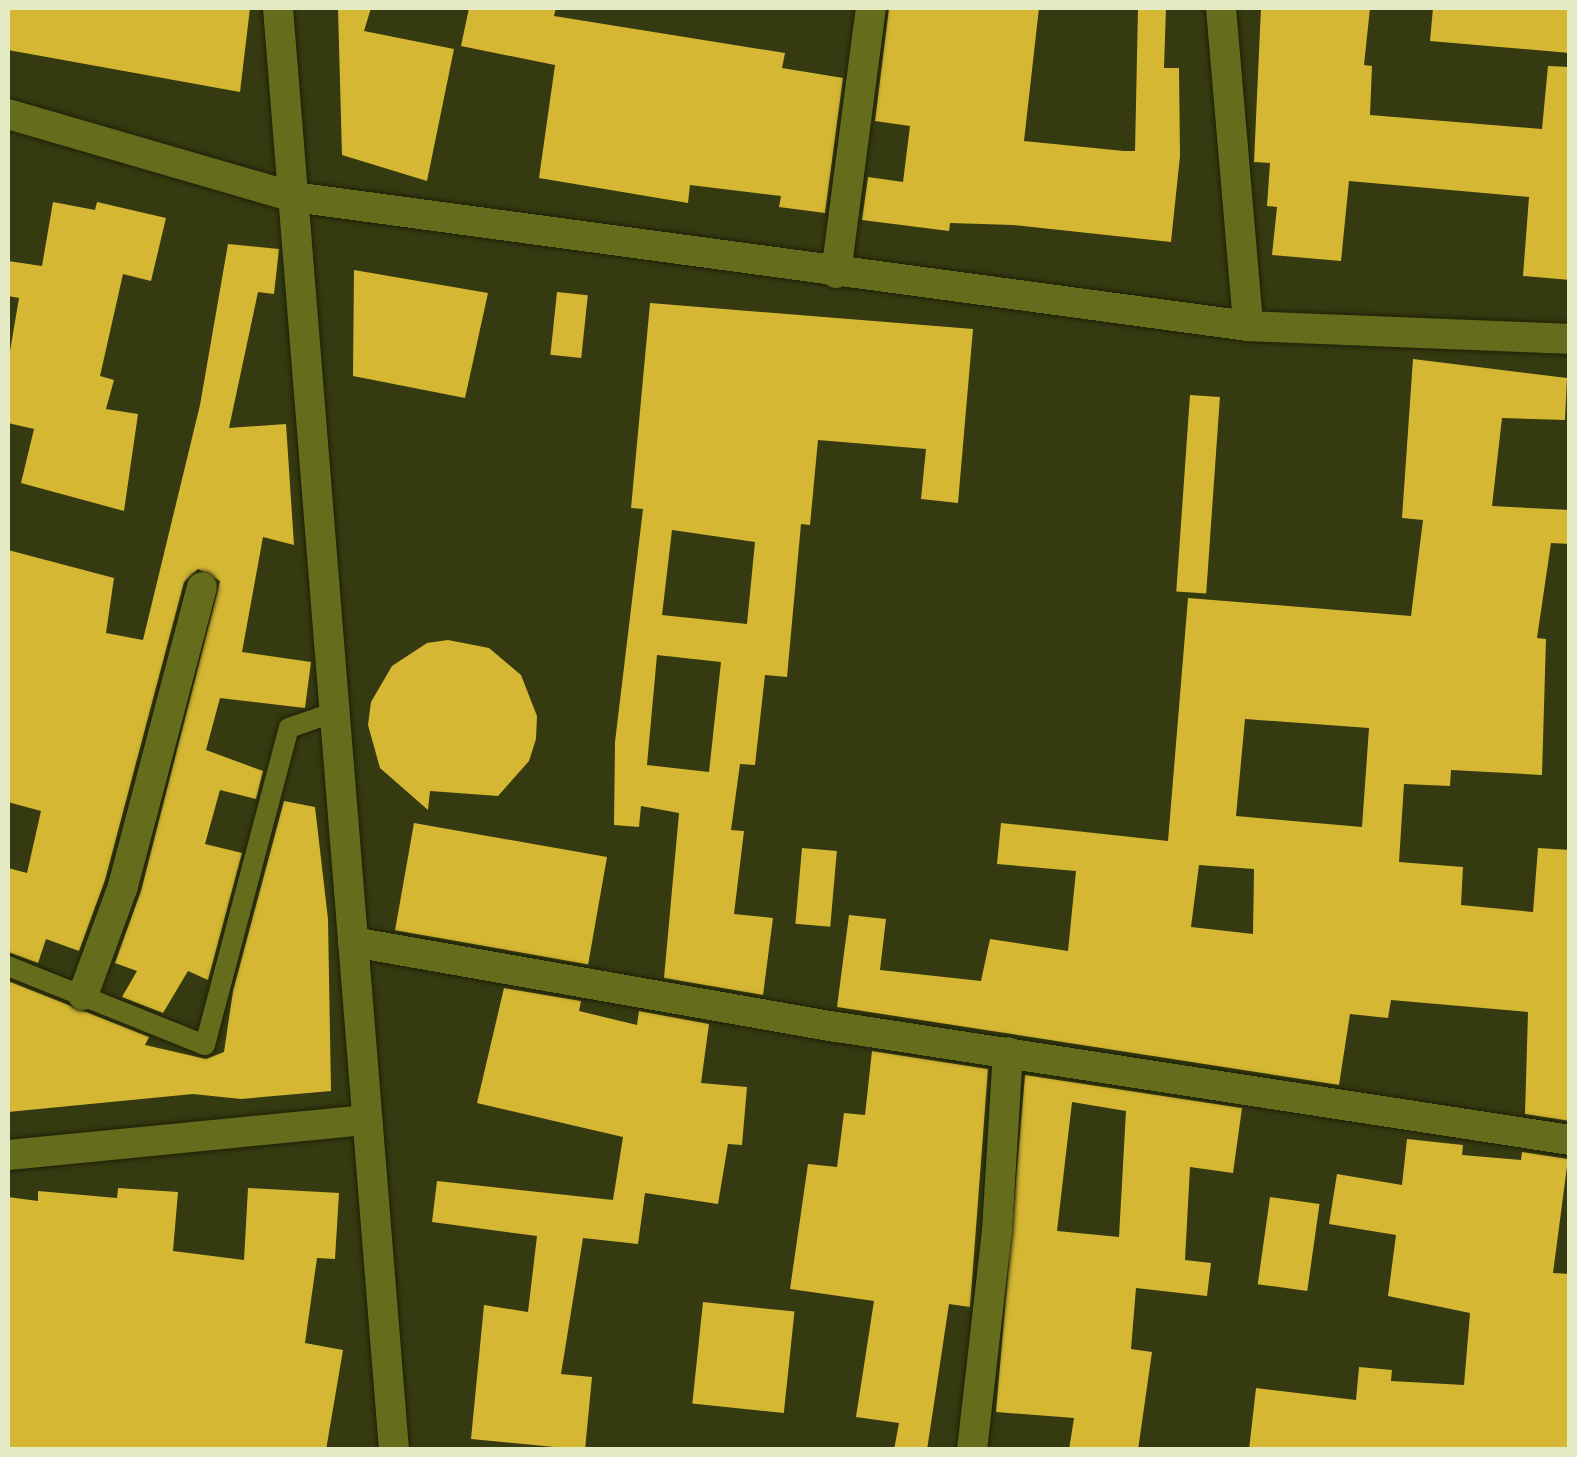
<!DOCTYPE html>
<style>
body{margin:0}
#map{position:relative;width:1577px;height:1457px;overflow:hidden;background:#353a10;font-family:Jost,sans-serif}
div>[style]{position:absolute}
.building>*{inset:0;background:#d5b733;transform-origin:0 0}
.roads{filter:drop-shadow(0 0 2px #1d2007) drop-shadow(0 0 2px #1d2007)}
.service>*{height:20px;margin:-10px;padding:0 10px;transform-origin:10px;border-radius:10px;background:#656d1c}
.minor>*{height:30px;margin:-15px;padding:0 15px;transform-origin:15px;border-radius:15px;background:#656d1c}
span{translate:-50% -50%;white-space:nowrap;text-align:center;line-height:1.15;-webkit-text-stroke:10px #353a10;paint-order:stroke}
.frame{position:absolute;inset:0;border:10px solid #e4ebc4;pointer-events:none}
</style>
<div id="map">
<div class="building">
<i style="clip-path:polygon(8px 8px,250px 8px,240px 92px,8px 50px)"></i>
<i style="clip-path:polygon(338px 8px,371px 8px,364px 31px,454px 49px,427px 181px,342px 155px)"></i>
<i style="clip-path:polygon(469px 8px,556px 8px,554px 16px,785px 53px,782px 68px,843px 78px,825px 213px,779px 207px,781px 196px,690px 185px,688px 203px,539px 178px,555px 65px,461px 46px)"></i>
<i style="clip-path:polygon(889px 8px,1039px 8px,1024px 141px,1124px 151px,1135px 151px,1138px 8px,1166px 8px,1164px 68px,1179px 68px,1180px 156px,1171px 242px,1013px 225px,950px 223px,949px 231px,862px 220px,868px 177px,903px 182px,910px 126px,875px 121px)"></i>
<i style="clip-path:polygon(1261px 8px,1370px 8px,1364px 65px,1372px 66px,1370px 115px,1542px 129px,1548px 66px,1570px 67px,1570px 280px,1523px 276px,1529px 197px,1349px 181px,1341px 261px,1272px 255px,1277px 207px,1267px 206px,1270px 163px,1254px 162px)"></i>
<i style="clip-path:polygon(1433px 8px,1570px 8px,1570px 53px,1430px 41px)"></i>
<i style="clip-path:polygon(53px 202px,95px 210px,97px 202px,166px 218px,151px 281px,123px 274px,100px 376px,114px 380px,106px 409px,138px 414px,124px 511px,21px 483px,34px 429px,8px 423px,8px 363px,19px 298px,8px 296px,8px 261px,42px 266px)"></i>
<i style="clip-path:polygon(228px 244px,279px 249px,274px 294px,258px 292px,229px 428px,286px 424px,294px 545px,263px 537px,242px 652px,311px 662px,305px 708px,220px 698px,206px 750px,263px 771px,256px 799px,220px 790px,205px 844px,242px 853px,208px 980px,188px 971px,163px 1013px,122px 997px,137px 971px,115px 963px,141px 891px,220px 581px,198px 569px,184px 582px,105px 880px,79px 951px,46px 939px,38px 963px,8px 952px,8px 868px,27px 873px,41px 811px,8px 802px,8px 550px,114px 578px,106px 633px,143px 640px,200px 405px)"></i>
<i style="clip-path:polygon(354px 270px,488px 293px,465px 398px,353px 376px)"></i>
<i style="left:557px;top:292px;width:31px;height:63px;rotate:6deg"></i>
<i style="clip-path:polygon(evenodd,650px 303px,973px 329px,958px 503px,921px 499px,926px 449px,818px 440px,810px 525px,801px 524px,787px 677px,765px 675px,755px 765px,740px 764px,731px 830px,744px 831px,734px 914px,773px 918px,763px 995px,664px 978px,679px 813px,641px 806px,639px 827px,614px 825px,615px 742px,643px 509px,631px 508px,650px 303px,672px 530px,755px 542px,747px 624px,662px 615px,672px 530px,650px 303px,657px 655px,721px 662px,709px 772px,647px 765px,657px 655px)"></i>
<i style="clip-path:polygon(evenodd,1413px 359px,1567px 378px,1565px 420px,1502px 418px,1492px 506px,1570px 510px,1570px 544px,1551px 543px,1537px 638px,1546px 639px,1542px 775px,1451px 770px,1450px 786px,1404px 784px,1399px 862px,1463px 867px,1461px 905px,1533px 912px,1538px 848px,1570px 850px,1570px 1121px,1525px 1114px,1528px 1012px,1391px 1000px,1388px 1018px,1350px 1014px,1339px 1085px,837px 1007px,849px 915px,886px 919px,880px 970px,981px 981px,990px 939px,1068px 951px,1076px 871px,997px 864px,1001px 823px,1168px 841px,1188px 598px,1411px 616px,1423px 520px,1402px 518px,1413px 359px,1245px 719px,1369px 728px,1362px 827px,1236px 816px,1245px 719px,1413px 359px,1199px 865px,1254px 869px,1253px 934px,1191px 927px,1199px 865px)"></i>
<i style="left:1190px;top:395px;width:30px;height:197px;rotate:4deg"></i>
<i style="clip-path:polygon(448px 640px,489px 648px,521px 675px,537px 716px,536px 739px,529px 761px,498px 796px,430px 791px,428px 810px,380px 768px,368px 725px,371px 702px,392px 666px,427px 643px)"></i>
<i style="clip-path:polygon(284px 801px,315px 807px,328px 919px,331px 1091px,241px 1099px,193px 1094px,8px 1112px,8px 981px,149px 1037px,145px 1045px,206px 1059px,224px 1052px,233px 991px)"></i>
<i style="left:414px;top:823px;width:196px;height:109px;rotate:10deg"></i>
<i style="left:802px;top:848px;width:35px;height:76px;rotate:5deg"></i>
<i style="clip-path:polygon(504px 988px,581px 1001px,579px 1011px,637px 1025px,639px 1011px,709px 1024px,701px 1083px,747px 1087px,742px 1145px,728px 1144px,718px 1204px,645px 1193px,638px 1244px,583px 1238px,561px 1374px,592px 1377px,585px 1450px,471px 1439px,484px 1305px,528px 1312px,537px 1236px,432px 1222px,437px 1181px,613px 1200px,623px 1137px,477px 1103px)"></i>
<i style="clip-path:polygon(872px 1051px,988px 1069px,970px 1307px,949px 1304px,927px 1450px,894px 1450px,899px 1423px,856px 1417px,874px 1301px,790px 1289px,808px 1164px,837px 1167px,844px 1113px,865px 1115px)"></i>
<i style="clip-path:polygon(evenodd,1025px 1075px,1242px 1108px,1233px 1173px,1190px 1167px,1185px 1260px,1211px 1263px,1207px 1296px,1136px 1288px,1131px 1349px,1152px 1352px,1138px 1450px,1069px 1450px,1074px 1418px,996px 1412px,1025px 1075px,1072px 1102px,1126px 1111px,1119px 1237px,1057px 1231px,1072px 1102px)"></i>
<i style="clip-path:polygon(1407px 1139px,1463px 1145px,1462px 1155px,1521px 1160px,1522px 1152px,1568px 1159px,1553px 1273px,1570px 1274px,1570px 1450px,1249px 1450px,1256px 1388px,1356px 1400px,1359px 1367px,1392px 1370px,1391px 1381px,1464px 1385px,1470px 1313px,1388px 1296px,1396px 1235px,1329px 1224px,1337px 1174px,1402px 1185px)"></i>
<i style="clip-path:polygon(118px 1188px,178px 1192px,173px 1251px,244px 1260px,248px 1188px,339px 1193px,335px 1259px,317px 1258px,305px 1343px,343px 1350px,326px 1450px,8px 1450px,8px 1197px,38px 1201px,38px 1191px,117px 1198px)"></i>
<i style="left:1270px;top:1197px;width:50px;height:88px;rotate:8deg"></i>
<i style="left:703px;top:1302px;width:92px;height:102px;rotate:6deg"></i>
</div>
<div class="roads">
<div class="service">
<i style="left:8px;top:966px;width:212px;rotate:21.9deg"></i>
<i style="left:205px;top:1045px;width:328px;rotate:-75.2deg"></i>
<i style="left:289px;top:728px;width:49px;rotate:-19.2deg"></i>
</div>
<div class="minor">
<i style="left:278px;top:8px;width:1447px;rotate:85.4deg"></i>
<i style="left:1221px;top:8px;width:319px;rotate:85.1deg"></i>
<i style="left:8px;top:114px;width:298px;rotate:16.2deg"></i>
<i style="left:294px;top:197px;width:963px;rotate:7.7deg"></i>
<i style="left:1248px;top:326px;width:322px;rotate:2.3deg"></i>
<i style="left:836px;top:273px;width:267px;rotate:-82.5deg"></i>
<i style="left:353px;top:942px;width:491px;rotate:10deg"></i>
<i style="left:837px;top:1027px;width:742px;rotate:8.76deg"></i>
<i style="left:83px;top:995px;width:116px;rotate:-69.8deg"></i>
<i style="left:123px;top:886px;width:309px;rotate:-75.2deg"></i>
<i style="left:8px;top:1155px;width:361px;rotate:-5.6deg"></i>
<i style="left:972px;top:1450px;width:220px;rotate:-83.5deg"></i>
<i style="left:997px;top:1231px;width:179px;rotate:-86.5deg"></i>
</div>
</div>
<div class="frame"></div>
</div>
